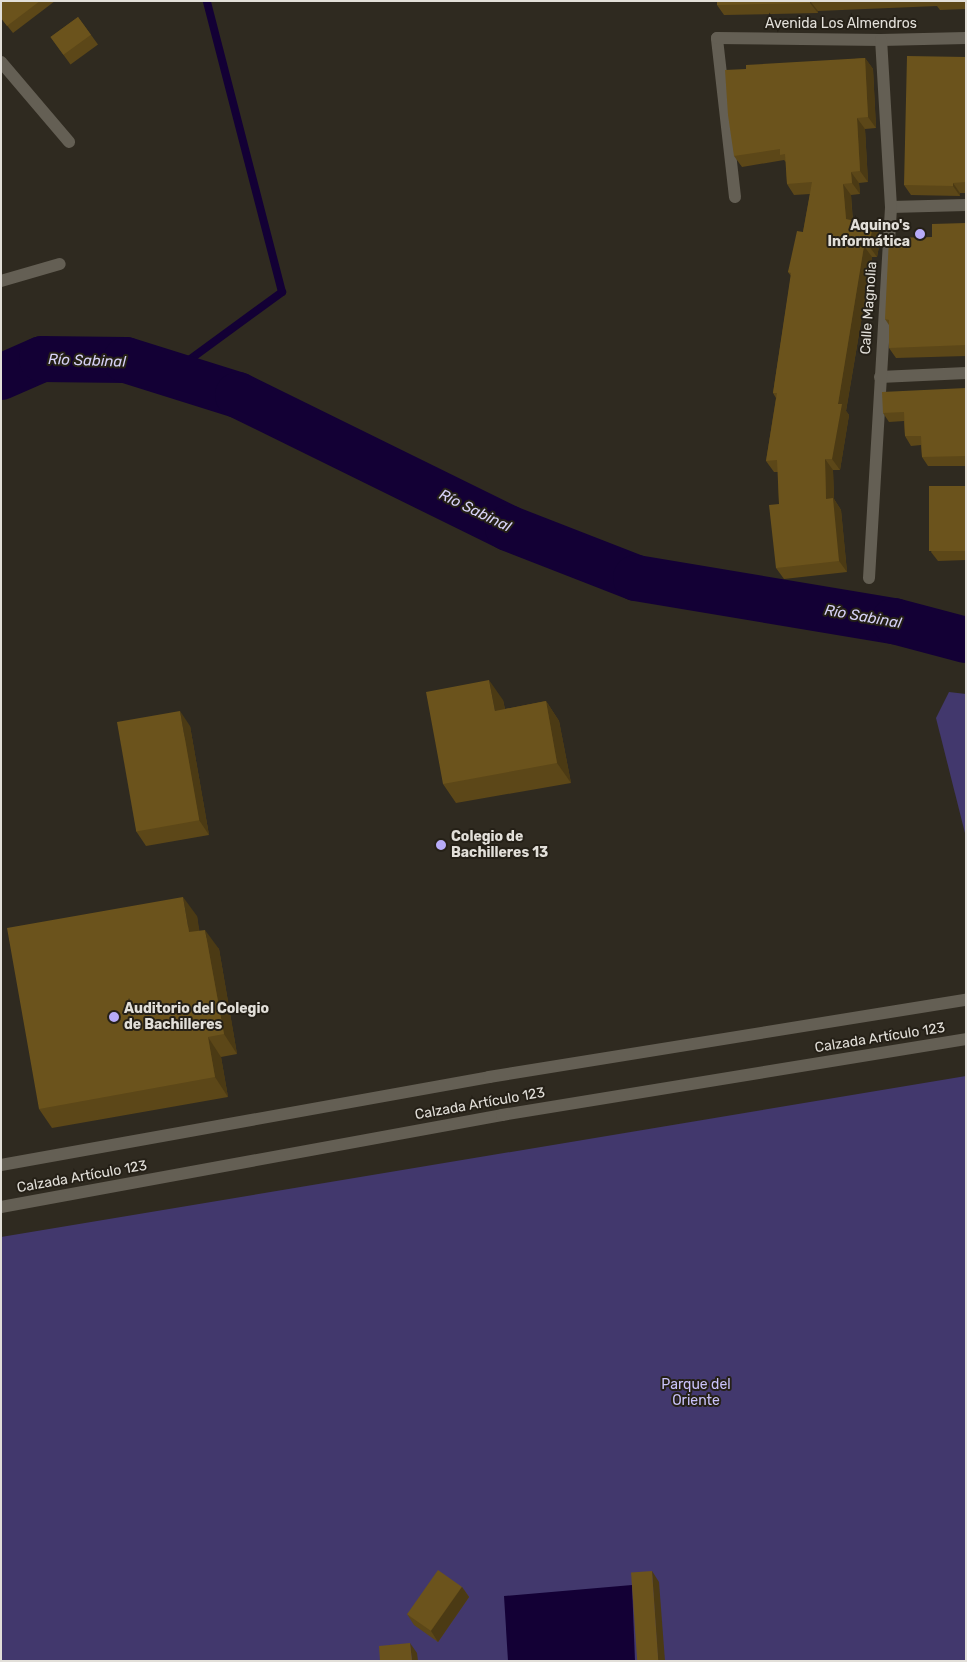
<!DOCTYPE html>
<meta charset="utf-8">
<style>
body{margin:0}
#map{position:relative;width:967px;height:1662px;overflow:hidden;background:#2f2a20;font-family:Rubik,sans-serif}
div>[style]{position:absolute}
.green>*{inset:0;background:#42386d}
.water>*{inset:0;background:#130035}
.stream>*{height:8px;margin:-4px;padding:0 4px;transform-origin:4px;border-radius:4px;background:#130035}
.river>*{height:46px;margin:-23px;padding:0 23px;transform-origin:23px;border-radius:23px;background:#130035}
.minor>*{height:12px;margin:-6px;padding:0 6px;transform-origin:6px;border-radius:6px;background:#645f54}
.secondary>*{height:12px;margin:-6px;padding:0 6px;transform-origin:6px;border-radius:6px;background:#645f54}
.wall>*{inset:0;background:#5c4718;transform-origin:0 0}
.shaded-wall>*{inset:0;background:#4b3a14}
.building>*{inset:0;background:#6b531c;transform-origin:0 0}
.dots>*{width:14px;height:14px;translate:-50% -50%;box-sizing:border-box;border:2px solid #252017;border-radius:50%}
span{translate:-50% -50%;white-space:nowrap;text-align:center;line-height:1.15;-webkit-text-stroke:4px #252017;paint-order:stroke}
.street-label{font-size:14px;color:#e2dfd9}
.poi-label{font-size:14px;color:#e2dfd9;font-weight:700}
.right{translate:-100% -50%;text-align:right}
.left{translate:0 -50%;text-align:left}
.park-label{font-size:14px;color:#c9c2f9}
.water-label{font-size:15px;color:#d7d2f7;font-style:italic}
.frame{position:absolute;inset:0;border:2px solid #e2dfd9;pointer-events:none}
</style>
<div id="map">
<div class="green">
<i style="clip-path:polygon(949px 692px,966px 694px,966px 837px,936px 718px)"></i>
<i style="clip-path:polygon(966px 1076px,966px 1661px,1px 1661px,1px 1237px)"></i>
</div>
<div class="water">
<i style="clip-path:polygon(632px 1585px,635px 1661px,508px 1661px,504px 1596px)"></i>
</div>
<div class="stream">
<i style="left:170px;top:374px;width:139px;rotate:-36.2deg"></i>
<i style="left:282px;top:292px;width:301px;rotate:-104.5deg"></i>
</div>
<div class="river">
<i style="left:1px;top:377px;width:45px;rotate:-23.7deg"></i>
<i style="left:42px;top:359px;width:84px;rotate:0.7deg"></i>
<i style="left:126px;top:360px;width:117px;rotate:17.4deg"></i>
<i style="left:238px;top:395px;width:301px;rotate:26.2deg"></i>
<i style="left:508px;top:528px;width:137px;rotate:21.3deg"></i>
<i style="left:636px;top:578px;width:262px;rotate:9.5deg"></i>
<i style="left:894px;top:621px;width:74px;rotate:14.8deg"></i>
</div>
<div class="minor">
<i style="left:1px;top:62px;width:105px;rotate:49.6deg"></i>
<i style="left:735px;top:197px;width:160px;rotate:-96.5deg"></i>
<i style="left:717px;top:38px;width:164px;rotate:0.7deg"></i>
<i style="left:881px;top:40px;width:85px;rotate:-1.3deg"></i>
<i style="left:891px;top:207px;width:75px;rotate:-1.5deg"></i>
<i style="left:1px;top:281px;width:61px;rotate:-16.1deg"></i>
<i style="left:880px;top:377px;width:86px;rotate:-2.7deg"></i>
<i style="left:869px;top:578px;width:372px;rotate:-86.6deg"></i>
<i style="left:891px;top:207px;width:167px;rotate:-93.4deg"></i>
</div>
<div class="secondary">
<i style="left:1px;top:1165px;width:496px;rotate:-10.2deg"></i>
<i style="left:489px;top:1077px;width:483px;rotate:-9.2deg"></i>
<i style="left:1px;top:1207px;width:509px;rotate:-10.41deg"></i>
<i style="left:502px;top:1115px;width:470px;rotate:-9.3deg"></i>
</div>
<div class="wall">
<i style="clip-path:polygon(1px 1px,55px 1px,13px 33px,1px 18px)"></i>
<i style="clip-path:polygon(717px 1px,966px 1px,966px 9px,940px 10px,937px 6px,818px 11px,818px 13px,724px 15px,717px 5px)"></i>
<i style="left:78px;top:17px;width:34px;height:34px;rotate:54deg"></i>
<i style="clip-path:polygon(966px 57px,966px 193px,960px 193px,960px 196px,911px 195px,904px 185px)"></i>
<i style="clip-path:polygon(865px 58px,873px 69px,876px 128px,865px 129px,868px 182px,859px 183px,860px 194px,851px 195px,853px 221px,873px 225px,881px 236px,877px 257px,872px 257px,846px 411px,849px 415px,840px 470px,833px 470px,834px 499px,841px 510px,847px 572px,784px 579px,776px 568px,779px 504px,778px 472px,774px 472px,766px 461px,776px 398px,773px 393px,791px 276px,788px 272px,803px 232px,810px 194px,794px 195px,787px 184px,786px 162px,784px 160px,742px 167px,734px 156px,746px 69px)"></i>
<i style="clip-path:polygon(966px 223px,966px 356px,896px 358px,889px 348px,889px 325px,885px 319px,932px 237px)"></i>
<i style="clip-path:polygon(966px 388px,966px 466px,928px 466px,922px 457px,921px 445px,911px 446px,905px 436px,904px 421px,889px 422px,883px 413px)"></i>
<i style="clip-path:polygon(966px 486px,966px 560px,938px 561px,931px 552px)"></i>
<i style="clip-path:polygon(503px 700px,505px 709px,546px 701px,559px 721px,571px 783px,456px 803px,443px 784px)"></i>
<i style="clip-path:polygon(190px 726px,209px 835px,146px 846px,136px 831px)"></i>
<i style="clip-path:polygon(197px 916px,199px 931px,219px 949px,237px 1054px,221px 1057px,228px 1097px,52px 1128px,39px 1109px)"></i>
<i style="clip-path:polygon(462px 1587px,469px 1597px,438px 1642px,414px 1625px,407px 1614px)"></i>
</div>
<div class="shaded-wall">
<i style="clip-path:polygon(810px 1px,818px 11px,818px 13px,810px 3px)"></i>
<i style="clip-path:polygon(865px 58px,873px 69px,876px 128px,868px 117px)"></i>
<i style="clip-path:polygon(857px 118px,865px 129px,868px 182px,860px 171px)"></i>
<i style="clip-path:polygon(851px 172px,859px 183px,860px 194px,852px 183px)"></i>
<i style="clip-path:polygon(953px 183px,960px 193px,960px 196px,953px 186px)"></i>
<i style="clip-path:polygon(843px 184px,851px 195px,853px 230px,846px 219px)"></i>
<i style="clip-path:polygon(873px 225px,881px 236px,877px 257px,869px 246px)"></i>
<i style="clip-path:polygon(864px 246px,872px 257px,846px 411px,849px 415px,840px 470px,832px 459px,838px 404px)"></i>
<i style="clip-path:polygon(825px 459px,833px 470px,834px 499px,841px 510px,847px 572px,839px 561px,826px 499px)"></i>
<i style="clip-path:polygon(489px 680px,503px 700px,509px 730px,495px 711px)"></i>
<i style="clip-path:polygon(546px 701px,559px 721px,571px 783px,557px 763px)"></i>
<i style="clip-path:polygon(180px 711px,190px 726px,209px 835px,199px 820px)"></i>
<i style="clip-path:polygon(183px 897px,197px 916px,203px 952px,189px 932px)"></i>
<i style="clip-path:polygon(205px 930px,219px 949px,237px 1054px,224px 1034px)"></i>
<i style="clip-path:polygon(208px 1037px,221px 1057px,228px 1097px,215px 1077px)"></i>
<i style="clip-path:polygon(652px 1571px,659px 1582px,665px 1661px,658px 1661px)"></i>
<i style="clip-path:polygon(462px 1587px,469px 1597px,438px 1642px,431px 1631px)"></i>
<i style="clip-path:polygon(410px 1643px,417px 1653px,418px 1661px,412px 1661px)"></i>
</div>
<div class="building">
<i style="clip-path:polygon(1px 1px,40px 1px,7px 26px,1px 18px)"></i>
<i style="clip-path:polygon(717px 1px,810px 1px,810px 3px,717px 5px)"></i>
<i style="left:78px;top:17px;width:22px;height:34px;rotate:54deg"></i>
<i style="clip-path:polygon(907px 56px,966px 57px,966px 182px,953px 183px,953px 186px,904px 185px)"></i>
<i style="clip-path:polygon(865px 58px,868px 117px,857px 118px,860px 171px,851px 172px,852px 183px,843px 184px,846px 219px,873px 225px,869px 246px,864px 246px,838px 404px,842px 404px,832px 459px,825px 459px,826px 499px,833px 498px,839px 561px,776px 568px,769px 505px,779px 504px,777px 460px,766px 461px,777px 393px,773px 393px,791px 273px,788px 272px,797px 231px,803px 232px,812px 182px,787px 184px,785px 154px,780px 155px,780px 149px,734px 156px,728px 115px,725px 70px,746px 69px,746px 65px)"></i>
<i style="clip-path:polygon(966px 223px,966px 345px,889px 348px,889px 320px,885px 319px,889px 238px,932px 237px,932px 224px)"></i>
<i style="clip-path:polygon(966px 388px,966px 456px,922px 457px,921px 436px,905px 436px,904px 412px,883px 413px,882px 392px)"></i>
<i style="left:966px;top:486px;width:65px;height:37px;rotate:90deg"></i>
<i style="clip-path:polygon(489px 680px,495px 711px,546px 701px,557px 763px,443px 784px,426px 692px)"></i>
<i style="left:180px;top:711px;width:111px;height:64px;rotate:80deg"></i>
<i style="clip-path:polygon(183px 897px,189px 932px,205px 930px,224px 1034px,208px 1037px,215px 1077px,39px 1109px,7px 928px)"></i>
<i style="left:438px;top:1570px;width:29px;height:54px;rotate:35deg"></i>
<i style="left:652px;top:1571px;width:90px;height:21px;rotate:86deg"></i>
<i style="clip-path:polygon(410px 1643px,412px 1661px,380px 1661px,379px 1646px)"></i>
</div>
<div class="dots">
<i style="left:920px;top:234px;background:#b7abf8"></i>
<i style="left:441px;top:845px;background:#b7abf8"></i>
<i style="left:114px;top:1017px;background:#b7abf8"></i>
</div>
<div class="street-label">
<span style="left:841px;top:24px">Avenida Los Almendros</span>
<span style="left:869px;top:308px;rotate:-86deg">Calle Magnolia</span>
<span style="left:880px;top:1038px;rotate:-9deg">Calzada Artículo 123</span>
<span style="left:480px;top:1104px;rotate:-10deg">Calzada Artículo 123</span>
<span style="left:82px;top:1177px;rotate:-10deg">Calzada Artículo 123</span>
</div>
<div class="poi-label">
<span class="right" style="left:910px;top:234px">Aquino's<br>Informática</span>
<span class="left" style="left:451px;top:845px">Colegio de<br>Bachilleres 13</span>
<span class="left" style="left:124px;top:1017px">Auditorio del Colegio<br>de Bachilleres</span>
</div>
<div class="park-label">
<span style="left:696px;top:1393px">Parque del<br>Oriente</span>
</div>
<div class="water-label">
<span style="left:87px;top:361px;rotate:2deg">Río Sabinal</span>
<span style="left:475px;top:511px;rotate:26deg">Río Sabinal</span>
<span style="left:863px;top:617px;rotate:10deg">Río Sabinal</span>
</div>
<div class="frame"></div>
</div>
